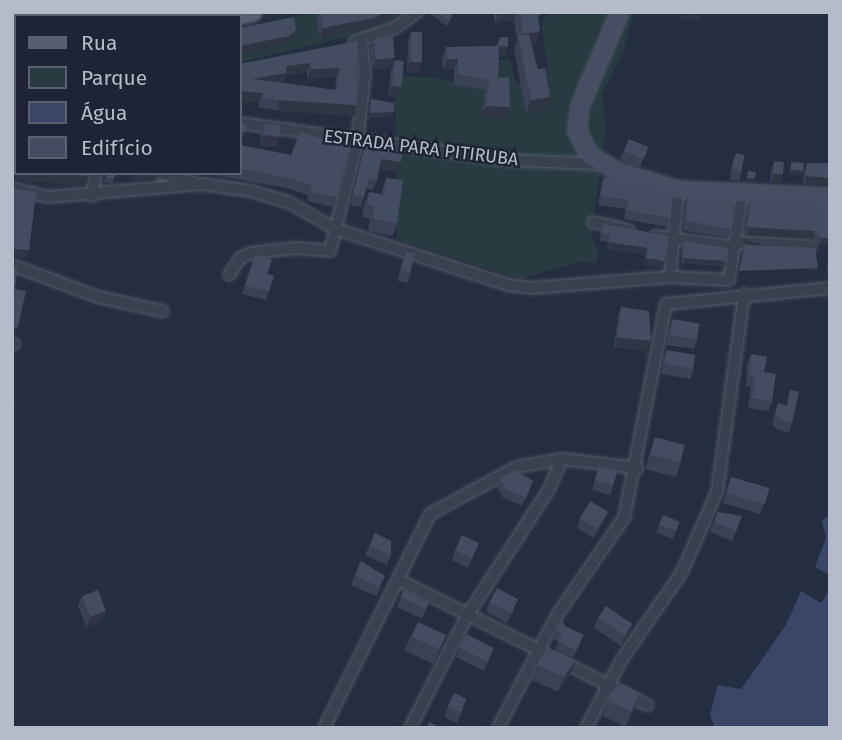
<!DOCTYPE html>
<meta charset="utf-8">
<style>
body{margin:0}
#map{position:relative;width:842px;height:740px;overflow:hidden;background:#252d40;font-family:"Fira Sans",sans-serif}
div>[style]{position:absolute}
.green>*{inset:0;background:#273b41}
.water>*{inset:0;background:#394667}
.roads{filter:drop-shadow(0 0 2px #545a6a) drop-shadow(0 0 2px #545a6a)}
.street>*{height:10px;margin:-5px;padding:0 5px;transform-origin:5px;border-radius:5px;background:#394050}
.secondary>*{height:16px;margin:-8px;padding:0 8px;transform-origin:8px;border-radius:8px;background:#474e63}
.primary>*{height:18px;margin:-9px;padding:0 9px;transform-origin:9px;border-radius:9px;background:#575e70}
.wall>*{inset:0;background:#3a4154;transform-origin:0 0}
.shaded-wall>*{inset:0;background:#303545;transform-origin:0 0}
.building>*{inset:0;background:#444c62;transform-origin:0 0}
span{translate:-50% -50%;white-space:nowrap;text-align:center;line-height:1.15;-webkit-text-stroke:5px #1e2435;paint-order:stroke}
.street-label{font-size:18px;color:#b6bbca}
.frame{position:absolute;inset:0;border:14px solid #b6bbca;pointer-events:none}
.legend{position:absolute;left:14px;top:14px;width:228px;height:161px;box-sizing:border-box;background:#1e2435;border:2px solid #5b6071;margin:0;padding:9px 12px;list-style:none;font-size:21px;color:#b6bbca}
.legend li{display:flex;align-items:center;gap:14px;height:35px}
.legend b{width:35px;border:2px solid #5b6071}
</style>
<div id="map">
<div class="green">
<i style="clip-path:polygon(314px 12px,407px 12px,369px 32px,240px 62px,240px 28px)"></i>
<i style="clip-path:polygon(553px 12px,634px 12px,623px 53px,602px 94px,606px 129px,591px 237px,599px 253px,597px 263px,579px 262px,520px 279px,397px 239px,395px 76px,430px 77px,487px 88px,489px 62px,509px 58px,516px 84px,537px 78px,548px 68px,541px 21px)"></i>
</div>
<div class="water">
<i style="clip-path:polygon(830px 514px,830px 575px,815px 567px,826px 538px,822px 521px)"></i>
<i style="clip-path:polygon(830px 589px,830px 728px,715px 728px,710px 715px,718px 685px,741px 689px,786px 625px,801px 591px,821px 603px)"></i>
</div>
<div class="roads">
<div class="street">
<i style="left:14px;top:12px;width:9px;rotate:27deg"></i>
<i style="left:100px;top:16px;width:4px;rotate:-63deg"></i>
<i style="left:354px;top:42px;width:43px;rotate:-18.9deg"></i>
<i style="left:395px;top:28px;width:27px;rotate:-36deg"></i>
<i style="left:240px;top:123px;width:266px;rotate:8deg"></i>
<i style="left:503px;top:160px;width:97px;rotate:2.4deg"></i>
<i style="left:159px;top:173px;width:35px;rotate:15deg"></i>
<i style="left:12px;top:188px;width:37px;rotate:14deg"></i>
<i style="left:48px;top:197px;width:155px;rotate:-4.8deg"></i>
<i style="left:202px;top:184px;width:49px;rotate:8.1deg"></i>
<i style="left:251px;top:191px;width:39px;rotate:17deg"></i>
<i style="left:288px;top:202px;width:55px;rotate:29.4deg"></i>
<i style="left:336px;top:229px;width:181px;rotate:18deg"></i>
<i style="left:508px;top:285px;width:24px;rotate:7deg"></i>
<i style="left:532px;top:288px;width:138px;rotate:-4.6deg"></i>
<i style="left:670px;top:277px;width:59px;rotate:2.9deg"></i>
<i style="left:729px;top:280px;width:86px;rotate:-81.3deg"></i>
<i style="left:92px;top:196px;width:23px;rotate:-80deg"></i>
<i style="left:593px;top:222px;width:37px;rotate:13deg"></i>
<i style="left:655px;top:236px;width:80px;rotate:7.9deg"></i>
<i style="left:734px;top:247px;width:9px;rotate:-36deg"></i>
<i style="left:741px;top:242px;width:70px;rotate:3.3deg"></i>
<i style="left:12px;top:265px;width:92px;rotate:20.4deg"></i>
<i style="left:98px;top:297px;width:66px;rotate:12.3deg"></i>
<i style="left:229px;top:275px;width:20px;rotate:-57deg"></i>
<i style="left:240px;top:258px;width:12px;rotate:-24deg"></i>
<i style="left:251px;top:253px;width:46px;rotate:-6.2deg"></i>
<i style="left:297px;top:248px;width:33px;rotate:5deg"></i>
<i style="left:330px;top:251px;width:111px;rotate:-76deg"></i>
<i style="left:357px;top:143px;width:71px;rotate:-83.6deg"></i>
<i style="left:365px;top:72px;width:31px;rotate:-97deg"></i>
<i style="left:670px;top:277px;width:87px;rotate:-84.7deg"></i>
<i style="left:12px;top:344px;width:2px"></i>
<i style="left:399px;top:580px;width:161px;rotate:26.6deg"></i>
<i style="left:561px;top:661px;width:97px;rotate:27.1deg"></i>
<i style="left:324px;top:728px;width:239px;rotate:-63.6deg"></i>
<i style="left:430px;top:514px;width:99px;rotate:-28.4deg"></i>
<i style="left:517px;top:467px;width:46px;rotate:-10.1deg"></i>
<i style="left:562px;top:459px;width:76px;rotate:6.8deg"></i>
<i style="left:410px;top:728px;width:128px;rotate:-63deg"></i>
<i style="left:468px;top:614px;width:147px;rotate:-57deg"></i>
<i style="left:548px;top:491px;width:35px;rotate:-66deg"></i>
<i style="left:498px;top:728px;width:127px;rotate:-62.4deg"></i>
<i style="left:557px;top:615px;width:118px;rotate:-55.4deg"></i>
<i style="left:624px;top:518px;width:218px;rotate:-78.9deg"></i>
<i style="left:666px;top:304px;width:165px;rotate:-5.6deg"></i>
<i style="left:586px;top:728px;width:78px;rotate:-62.4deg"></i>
<i style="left:622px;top:659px;width:106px;rotate:-55.4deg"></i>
<i style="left:682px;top:572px;width:87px;rotate:-66.4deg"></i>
<i style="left:717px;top:492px;width:200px;rotate:-82.2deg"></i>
</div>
<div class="secondary">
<i style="left:80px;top:12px;width:4px;rotate:63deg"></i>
<i style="left:620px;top:12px;width:102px;rotate:113.1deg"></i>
<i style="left:580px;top:106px;width:24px;rotate:97deg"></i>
<i style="left:577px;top:130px;width:28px;rotate:64deg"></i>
<i style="left:589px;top:155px;width:34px;rotate:30deg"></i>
<i style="left:619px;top:172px;width:62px;rotate:17deg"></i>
<i style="left:678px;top:190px;width:152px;rotate:2.6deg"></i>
</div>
<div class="primary">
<i style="left:232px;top:16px;width:21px;rotate:-11deg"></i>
<i style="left:12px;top:56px;width:4px"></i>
</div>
</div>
<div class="wall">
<i style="clip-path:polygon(319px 12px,396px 12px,395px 15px,371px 28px,320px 38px,316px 20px)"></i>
<i style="clip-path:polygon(429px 12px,454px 12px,447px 26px,428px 13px)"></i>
<i style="clip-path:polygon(493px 12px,542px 12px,540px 16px,538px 17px,540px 31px,535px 45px,531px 45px,545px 110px,526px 114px,514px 48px,517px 40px,514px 20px,495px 23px)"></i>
<i style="clip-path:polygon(411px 32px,421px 63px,418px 73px,407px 72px,408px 42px)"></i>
<i style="clip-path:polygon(500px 37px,504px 57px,499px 57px,498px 78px,510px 107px,506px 118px,482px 116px,485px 90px,454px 85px,454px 69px,443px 70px,442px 58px,446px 47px,496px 46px)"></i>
<i style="clip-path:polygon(374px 39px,391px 68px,373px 69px,370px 49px)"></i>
<i style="clip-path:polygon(evenodd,358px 41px,352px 115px,275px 110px,258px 107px,259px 102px,240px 101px,240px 64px,358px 41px,307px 72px,307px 79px,336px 77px,335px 90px,281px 83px,283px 83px,286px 75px,307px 72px)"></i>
<i style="clip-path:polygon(395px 60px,397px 97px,388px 96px,391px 70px)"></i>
<i style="clip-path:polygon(265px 124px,280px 137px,276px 147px,260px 145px,261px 134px)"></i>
<i style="left:629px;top:139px;width:21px;height:23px;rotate:23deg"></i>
<i style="clip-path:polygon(240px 145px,336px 197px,333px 207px,307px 201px,308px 195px,286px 188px,204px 173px,240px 173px)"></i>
<i style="clip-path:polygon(365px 146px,401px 162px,398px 172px,379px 169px,377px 180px,373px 190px,366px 189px,361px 207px,350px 205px,362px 156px)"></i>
<i style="clip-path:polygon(736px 153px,742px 171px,739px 181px,730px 179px,732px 163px)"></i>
<i style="clip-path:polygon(774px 161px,780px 184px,770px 184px,771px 171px)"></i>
<i style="clip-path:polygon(807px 163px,830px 163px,830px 187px,803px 185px,804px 172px)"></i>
<i style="clip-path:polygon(106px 173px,115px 173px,112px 184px,104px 182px)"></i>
<i style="clip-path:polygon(604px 177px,670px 218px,667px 227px,624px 219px,625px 209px,598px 205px,601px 186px)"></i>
<i style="clip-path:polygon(386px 178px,397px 223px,393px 236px,368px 231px,370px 219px,362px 217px,364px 204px,369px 192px,381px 194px)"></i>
<i style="clip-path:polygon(688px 195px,731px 229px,727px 238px,682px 230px,685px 205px)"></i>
<i style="clip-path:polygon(751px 199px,797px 199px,830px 246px,819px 245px,811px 238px,744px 234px,748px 206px)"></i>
<i style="clip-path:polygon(603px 224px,668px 236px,662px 267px,644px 265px,645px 255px,607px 249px,608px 242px,599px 240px)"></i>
<i style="clip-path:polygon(683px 241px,723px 266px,682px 263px,681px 246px)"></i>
<i style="clip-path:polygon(406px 251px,411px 273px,408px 283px,398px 281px,402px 261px)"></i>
<i style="clip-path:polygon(255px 254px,267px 274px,274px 276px,266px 300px,242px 294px)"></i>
<i style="clip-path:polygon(830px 260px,830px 277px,828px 277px,827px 266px)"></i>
<i style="clip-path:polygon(621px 307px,647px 351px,614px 347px,618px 317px)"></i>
<i style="clip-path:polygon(673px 319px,697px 339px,694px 349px,666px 345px,669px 329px)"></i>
<i style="clip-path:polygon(667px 350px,694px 369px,690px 379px,661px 374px,663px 360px)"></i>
<i style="clip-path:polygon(751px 354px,764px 372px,772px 402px,768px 411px,748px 408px,751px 387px,746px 386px,747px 364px)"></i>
<i style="clip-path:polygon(790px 390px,792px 423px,789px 433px,777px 429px,772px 424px,778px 403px,786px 406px)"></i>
<i style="clip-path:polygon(655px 437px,681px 462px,676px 477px,645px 469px)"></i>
<i style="left:599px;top:466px;width:19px;height:25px;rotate:16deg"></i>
<i style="clip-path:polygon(731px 477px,764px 504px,760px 514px,723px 503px)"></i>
<i style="clip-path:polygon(500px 478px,533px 481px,522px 506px,502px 497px,497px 487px)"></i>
<i style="clip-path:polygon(608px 512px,604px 521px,594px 538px,577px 528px,580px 518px)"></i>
<i style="clip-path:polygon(718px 512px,738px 526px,732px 541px,710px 532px)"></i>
<i style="left:663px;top:515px;width:18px;height:19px;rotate:22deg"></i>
<i style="clip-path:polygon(479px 543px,468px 568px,452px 560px,455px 550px)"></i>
<i style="left:369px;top:546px;width:24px;height:10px;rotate:24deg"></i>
<i style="left:355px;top:575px;width:28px;height:11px;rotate:23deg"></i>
<i style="clip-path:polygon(82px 596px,106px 611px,102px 621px,86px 627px,78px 606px)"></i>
<i style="clip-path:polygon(401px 597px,429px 602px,422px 619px,397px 607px)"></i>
<i style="clip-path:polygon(489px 602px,514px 609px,507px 623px,486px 612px)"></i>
<i style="clip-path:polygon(598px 618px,629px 634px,621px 646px,594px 628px)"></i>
<i style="clip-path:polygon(565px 626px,580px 644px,573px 658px,555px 650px,558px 641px,553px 639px,557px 630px)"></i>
<i style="left:411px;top:636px;width:33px;height:16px;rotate:25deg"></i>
<i style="clip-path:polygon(460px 648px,494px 648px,484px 671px,456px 657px)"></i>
<i style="clip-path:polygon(537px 665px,570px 675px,558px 692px,532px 680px)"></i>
<i style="clip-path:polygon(640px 693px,626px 727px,603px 716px,608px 701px)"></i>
<i style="clip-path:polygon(448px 707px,464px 708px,457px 723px,444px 717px)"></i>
</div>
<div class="shaded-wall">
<i style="clip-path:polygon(59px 12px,67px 12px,61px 16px,58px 16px)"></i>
<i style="clip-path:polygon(385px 12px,396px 12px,395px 15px,371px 28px,320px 38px,323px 28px)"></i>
<i style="clip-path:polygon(499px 12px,517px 12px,514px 20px,495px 23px)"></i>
<i style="clip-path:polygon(684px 12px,702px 12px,700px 19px,681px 20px)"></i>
<i style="clip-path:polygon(296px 30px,293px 39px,285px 44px,240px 54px,240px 46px)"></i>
<i style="clip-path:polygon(540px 31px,535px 45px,521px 47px,520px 42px,523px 34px)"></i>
<i style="clip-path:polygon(499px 46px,508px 47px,504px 57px,496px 57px)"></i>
<i style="clip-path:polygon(395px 58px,391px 68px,373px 69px,376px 59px)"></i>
<i style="clip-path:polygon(447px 59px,458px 59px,454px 69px,443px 70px)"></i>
<i style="clip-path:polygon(410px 62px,421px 63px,418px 73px,407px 72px)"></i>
<i style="clip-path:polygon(310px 63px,307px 72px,286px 75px,283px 83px,248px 89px,252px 79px,286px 66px)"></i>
<i style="clip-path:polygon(340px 68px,336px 77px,307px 79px,311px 69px)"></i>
<i style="clip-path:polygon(392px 86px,400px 87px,397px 97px,388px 96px)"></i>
<i style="clip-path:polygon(240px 91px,263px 93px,259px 102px,240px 101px)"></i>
<i style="clip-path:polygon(550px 97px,545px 110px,526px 114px,531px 100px)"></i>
<i style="left:279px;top:100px;width:77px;height:11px;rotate:4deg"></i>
<i style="clip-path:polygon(486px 106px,510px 107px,506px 118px,482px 116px)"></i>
<i style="clip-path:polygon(394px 112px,392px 117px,368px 118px,370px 113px)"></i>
<i style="clip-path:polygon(240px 132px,245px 133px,242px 142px,240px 142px)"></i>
<i style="clip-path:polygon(264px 135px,280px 137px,276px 147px,260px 145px)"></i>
<i style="clip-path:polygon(381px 159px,401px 162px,398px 172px,377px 169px)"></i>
<i style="clip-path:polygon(12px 170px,16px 171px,16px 173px,48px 173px,88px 176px,85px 186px,12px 180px)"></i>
<i style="clip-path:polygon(790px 170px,804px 171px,802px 176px,789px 175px)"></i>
<i style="clip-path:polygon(134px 173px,158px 173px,156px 180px,131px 182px)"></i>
<i style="clip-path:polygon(774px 174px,783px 174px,780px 184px,770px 184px)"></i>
<i style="left:806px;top:176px;width:24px;height:9px;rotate:5deg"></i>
<i style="clip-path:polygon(747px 178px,755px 178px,754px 183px,746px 183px)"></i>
<i style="left:747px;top:227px;width:67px;height:8px;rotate:3deg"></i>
<i style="clip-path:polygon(821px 238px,830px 239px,830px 246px,819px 245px)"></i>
<i style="left:609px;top:242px;width:39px;height:7px;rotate:9deg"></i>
<i style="clip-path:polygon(12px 249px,29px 250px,25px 259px,12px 258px)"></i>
<i style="clip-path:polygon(646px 258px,664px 261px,662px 267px,644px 265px)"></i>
<i style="left:684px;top:258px;width:41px;height:5px;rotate:4deg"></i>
<i style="left:818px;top:268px;width:5px;height:79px;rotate:112deg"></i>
<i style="clip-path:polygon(18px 327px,14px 336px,12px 336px,12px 328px)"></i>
<i style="left:617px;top:337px;width:34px;height:10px;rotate:7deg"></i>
<i style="clip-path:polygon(608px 512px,604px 521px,594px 538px,598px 528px)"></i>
<i style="clip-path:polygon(106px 611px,102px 621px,86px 627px,90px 617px)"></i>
<i style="clip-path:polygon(633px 624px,629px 634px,621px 646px,625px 636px)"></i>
<i style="clip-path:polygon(446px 635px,441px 650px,434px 664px,439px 650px)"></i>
<i style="clip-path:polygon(576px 660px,570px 675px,558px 692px,564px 677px)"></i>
<i style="clip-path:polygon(640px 693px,635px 708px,626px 727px,632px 712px)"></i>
</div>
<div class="building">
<i style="clip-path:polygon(320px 12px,385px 12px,374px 18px,323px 28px)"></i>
<i style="clip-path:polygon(436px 12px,453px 12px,449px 21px)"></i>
<i style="clip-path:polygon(520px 12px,537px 12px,540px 31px,523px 34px)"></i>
<i style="clip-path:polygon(294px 17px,296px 30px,289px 36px,240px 46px,240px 28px)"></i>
<i style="left:411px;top:32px;width:11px;height:30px"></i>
<i style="clip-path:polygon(518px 35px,529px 35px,538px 69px,545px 68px,550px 97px,531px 100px)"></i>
<i style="left:393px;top:37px;width:21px;height:19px;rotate:85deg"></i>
<i style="clip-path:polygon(500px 37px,508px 37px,508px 47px,499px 46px,498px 78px,509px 77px,510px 107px,486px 106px,489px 80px,458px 74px,458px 59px,447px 59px,446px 47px,499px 46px)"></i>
<i style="clip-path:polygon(evenodd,358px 41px,356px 105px,279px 100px,262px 98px,263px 93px,240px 91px,240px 64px,358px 41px,310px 63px,311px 69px,340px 68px,336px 90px,252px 79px,286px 73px,286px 66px,310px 63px)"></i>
<i style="left:395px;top:60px;width:9px;height:26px;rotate:6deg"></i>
<i style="clip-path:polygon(371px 99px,395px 103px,394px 112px,370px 113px)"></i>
<i style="clip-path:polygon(240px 122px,247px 124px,245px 133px,240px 132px)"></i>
<i style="left:265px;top:124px;width:16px;height:11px;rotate:7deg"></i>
<i style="clip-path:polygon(300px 132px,349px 147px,336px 197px,310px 192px,312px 185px,289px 178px,240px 169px,240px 145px,291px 155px)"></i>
<i style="left:629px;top:139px;width:21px;height:13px;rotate:23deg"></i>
<i style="left:12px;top:141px;width:4px;height:29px;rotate:14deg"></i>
<i style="clip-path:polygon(365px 146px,403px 151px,401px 162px,381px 159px,377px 180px,368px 179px,364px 197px,353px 195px)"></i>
<i style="left:736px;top:153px;width:9px;height:17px;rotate:13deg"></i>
<i style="clip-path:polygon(774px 161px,784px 162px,783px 174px,774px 174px)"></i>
<i style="left:791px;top:162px;width:13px;height:8px;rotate:4deg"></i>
<i style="clip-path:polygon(807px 163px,830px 163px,830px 178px,806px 176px)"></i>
<i style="clip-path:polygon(748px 171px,756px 172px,755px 178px,747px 178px)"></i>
<i style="clip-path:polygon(48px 173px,88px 173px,88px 176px)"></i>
<i style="clip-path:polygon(107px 173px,115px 173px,114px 179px,106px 177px)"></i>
<i style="clip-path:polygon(604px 177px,673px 190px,670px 218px,627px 210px,629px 200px,601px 196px)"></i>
<i style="clip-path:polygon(386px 178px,403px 180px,397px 223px,373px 219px,374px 206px,367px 205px,369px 192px,384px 195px)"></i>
<i style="clip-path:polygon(12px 188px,36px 192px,29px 250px,12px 249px)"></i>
<i style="clip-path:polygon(688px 195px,734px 199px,731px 229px,686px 221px)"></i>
<i style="clip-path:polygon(751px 199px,797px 199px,830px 204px,830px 239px,821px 238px,814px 231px,747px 227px)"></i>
<i style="clip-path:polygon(603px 224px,668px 236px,664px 261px,646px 258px,648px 248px,609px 242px,610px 235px,601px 233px)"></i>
<i style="clip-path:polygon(683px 241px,727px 248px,725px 261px,684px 258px)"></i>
<i style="clip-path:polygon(745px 245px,815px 248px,818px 268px,739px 271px)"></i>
<i style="left:406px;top:251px;width:9px;height:20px;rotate:13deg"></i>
<i style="clip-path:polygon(255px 254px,272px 260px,267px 274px,274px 276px,269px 291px,245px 286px)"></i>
<i style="clip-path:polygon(12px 266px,18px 267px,15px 289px,26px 291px,18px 327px,12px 328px)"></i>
<i style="clip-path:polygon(621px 307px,649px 311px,651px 341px,617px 337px)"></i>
<i style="left:673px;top:319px;width:27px;height:16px;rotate:10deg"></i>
<i style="left:667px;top:350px;width:29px;height:14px;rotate:10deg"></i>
<i style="clip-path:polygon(751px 354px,767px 357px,764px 372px,776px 374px,772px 402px,752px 398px,755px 377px,750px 376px)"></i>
<i style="clip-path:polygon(790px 390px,799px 392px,792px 423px,780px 419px,775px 414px,778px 403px,788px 406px)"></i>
<i style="clip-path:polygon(12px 405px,15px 405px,12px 417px)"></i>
<i style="left:655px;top:437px;width:31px;height:18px;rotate:15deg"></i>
<i style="left:599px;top:466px;width:19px;height:15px;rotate:16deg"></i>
<i style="clip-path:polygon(515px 470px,533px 481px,526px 498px,505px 489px,500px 478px)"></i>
<i style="left:731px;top:477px;width:40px;height:17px;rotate:16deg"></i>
<i style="left:590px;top:501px;width:21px;height:20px;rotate:31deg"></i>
<i style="clip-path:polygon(718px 512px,742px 516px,736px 531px,714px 522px)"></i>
<i style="left:663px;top:515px;width:18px;height:10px;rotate:22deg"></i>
<i style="clip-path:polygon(375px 533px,391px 541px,391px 556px,369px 546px)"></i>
<i style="left:462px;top:535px;width:19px;height:17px;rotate:25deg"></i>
<i style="clip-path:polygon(361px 561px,385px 576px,379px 587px,355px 575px)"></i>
<i style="left:497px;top:588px;width:24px;height:16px;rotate:28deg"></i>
<i style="left:98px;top:590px;width:22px;height:17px;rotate:69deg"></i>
<i style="left:404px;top:590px;width:28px;height:8px;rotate:26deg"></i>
<i style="left:606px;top:606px;width:32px;height:14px;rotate:34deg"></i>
<i style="clip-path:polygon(562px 620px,565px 626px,584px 635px,576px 650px,558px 641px,565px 626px,562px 633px,557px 630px)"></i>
<i style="left:418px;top:622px;width:31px;height:16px;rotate:25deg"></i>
<i style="left:466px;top:634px;width:31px;height:15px;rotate:27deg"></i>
<i style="clip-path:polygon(547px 647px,576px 660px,564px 677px,537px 665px)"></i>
<i style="left:618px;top:682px;width:25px;height:21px;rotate:27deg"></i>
<i style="left:454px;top:693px;width:14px;height:15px;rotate:25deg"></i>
<i style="clip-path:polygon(429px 722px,441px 728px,426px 728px)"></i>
</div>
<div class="street-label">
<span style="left:421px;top:148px;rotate:7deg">ESTRADA PARA PITIRUBA</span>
</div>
<div class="frame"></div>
<ul class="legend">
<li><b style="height:9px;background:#575e70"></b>Rua</li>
<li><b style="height:19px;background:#273b41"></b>Parque</li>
<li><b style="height:19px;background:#394667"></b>Água</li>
<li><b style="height:19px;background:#444c62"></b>Edifício</li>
</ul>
</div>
